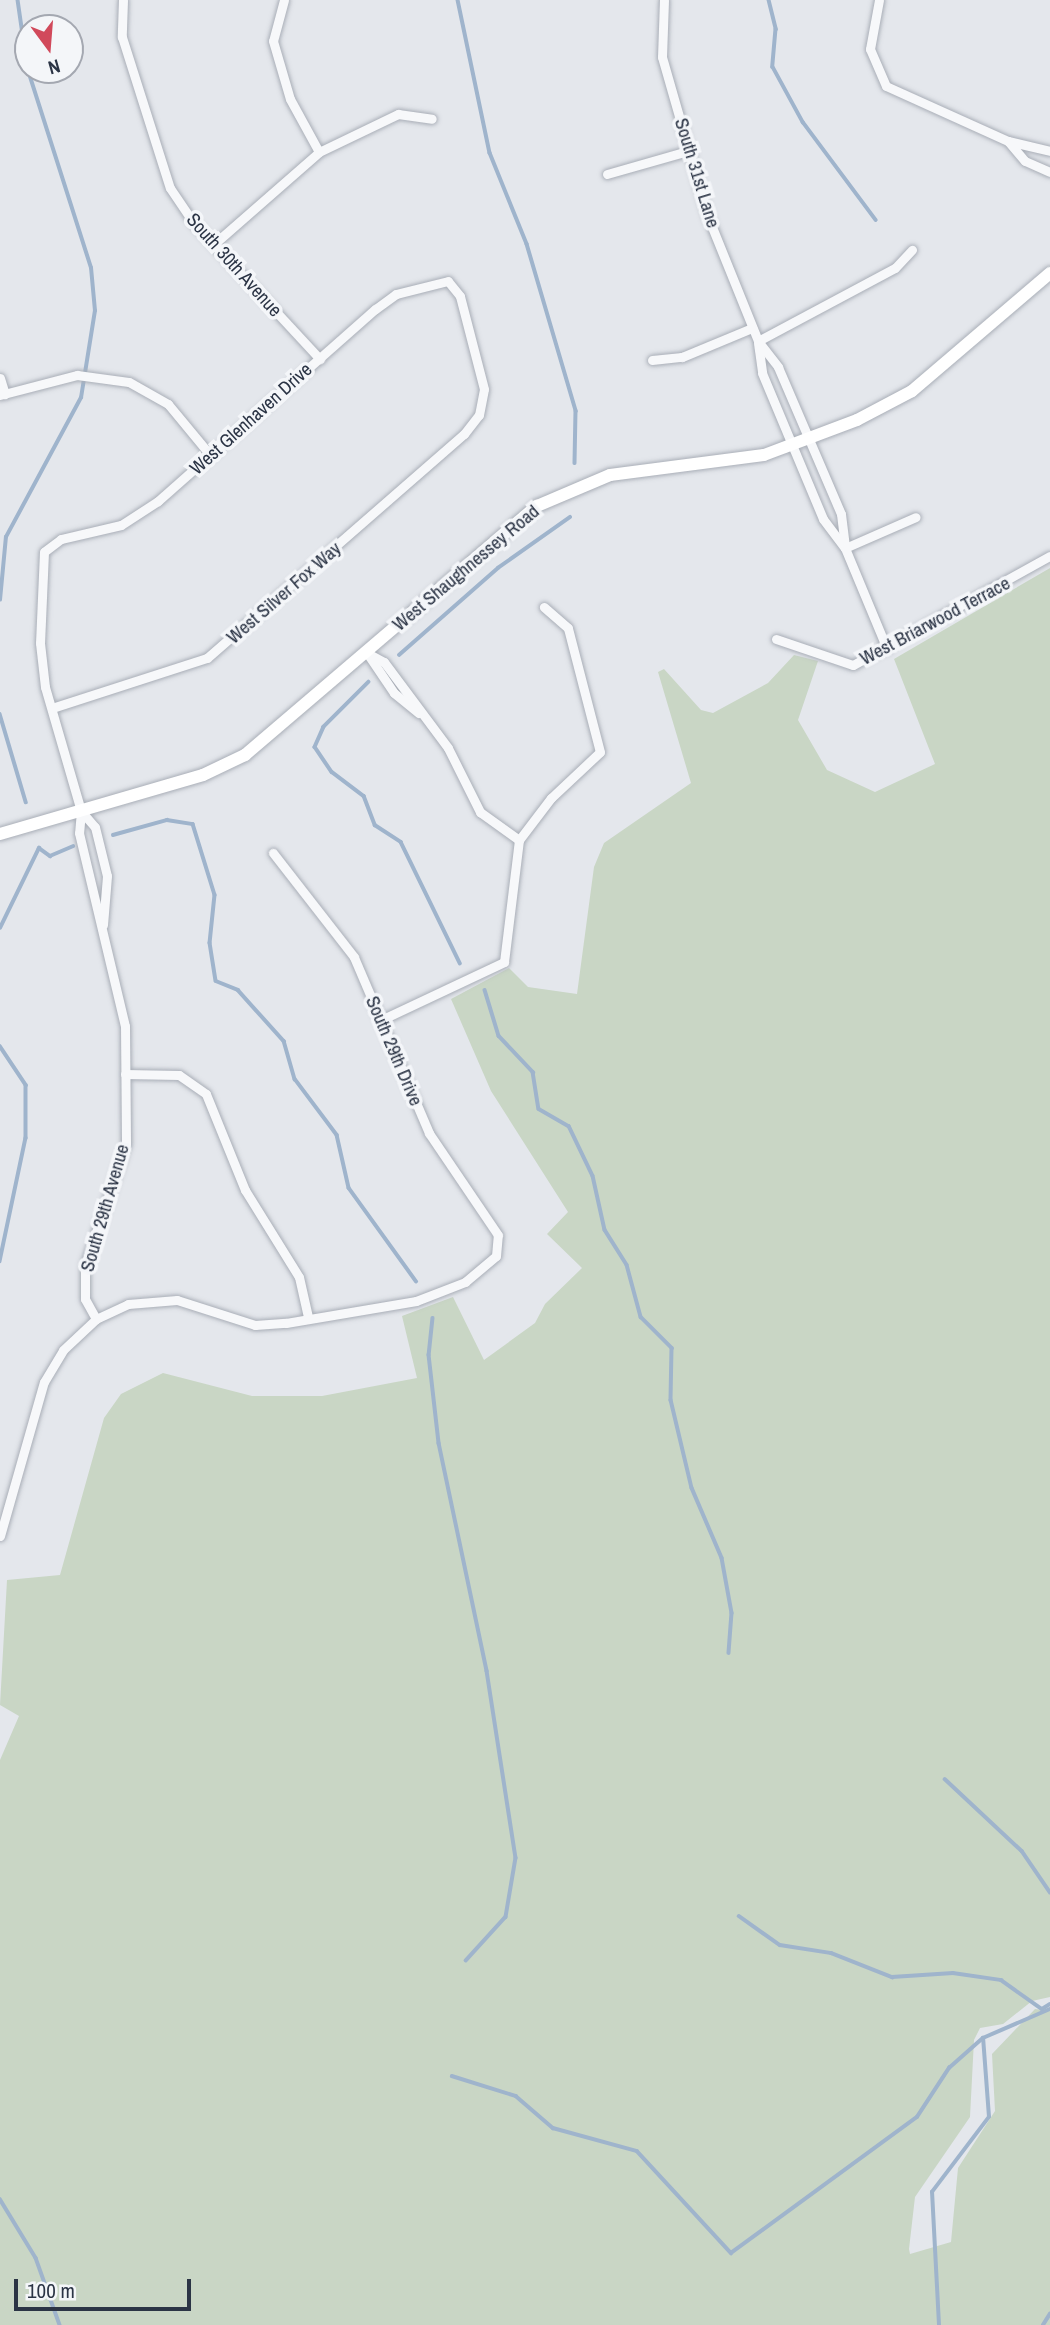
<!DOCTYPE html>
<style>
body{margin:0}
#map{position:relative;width:1050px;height:2325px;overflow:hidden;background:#e4e7ec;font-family:"Archivo Narrow",sans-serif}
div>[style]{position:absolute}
.green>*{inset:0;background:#c9d6c5}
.stream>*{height:3.5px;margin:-1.75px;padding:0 1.75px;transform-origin:1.75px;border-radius:1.75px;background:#9fb4cc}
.roads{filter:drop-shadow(0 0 2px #a9aeb7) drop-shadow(0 0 2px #a9aeb7)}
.street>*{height:9px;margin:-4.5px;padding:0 4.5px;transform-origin:4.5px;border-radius:4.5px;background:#f7f8fa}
.secondary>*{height:12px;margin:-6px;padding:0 6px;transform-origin:6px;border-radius:6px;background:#fff}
span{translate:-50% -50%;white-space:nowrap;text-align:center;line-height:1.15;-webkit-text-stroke:7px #f4f6f9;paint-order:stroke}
.street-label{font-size:19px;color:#2b3445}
.north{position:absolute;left:14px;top:14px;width:70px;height:70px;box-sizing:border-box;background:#f4f6f9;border:2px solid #a4a8b1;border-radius:50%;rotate:164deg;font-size:19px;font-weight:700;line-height:28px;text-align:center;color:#2b3445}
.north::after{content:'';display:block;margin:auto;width:24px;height:32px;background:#d1495b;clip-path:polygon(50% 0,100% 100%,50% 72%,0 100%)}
.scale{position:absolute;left:14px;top:2279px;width:177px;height:32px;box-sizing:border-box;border:4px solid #2b3445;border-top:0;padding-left:9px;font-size:21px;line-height:24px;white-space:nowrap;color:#2b3445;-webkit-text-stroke:5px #f4f6f9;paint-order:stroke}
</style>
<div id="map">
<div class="green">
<i style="clip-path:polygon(1050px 568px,1050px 1997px,1032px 2001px,1003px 2024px,980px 2028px,974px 2040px,970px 2117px,915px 2197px,909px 2249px,910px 2254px,951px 2242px,958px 2168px,995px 2111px,992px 2054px,1035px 2009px,1050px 2011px,1050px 2325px,0 2325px,0 1760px,19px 1716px,0 1705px,7px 1580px,60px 1575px,104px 1418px,121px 1394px,163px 1373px,252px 1396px,322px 1396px,417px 1378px,402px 1316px,453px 1297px,484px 1360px,535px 1323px,545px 1304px,582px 1268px,547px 1234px,568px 1212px,491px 1091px,451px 999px,509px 968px,528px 987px,577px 994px,594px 867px,604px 843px,691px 783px,658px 672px,664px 669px,701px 710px,713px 713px,768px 683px,794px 655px,818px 661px,798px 720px,827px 770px,875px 792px,935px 764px,894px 659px)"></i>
</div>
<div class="stream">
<i style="left:18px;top:0;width:70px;rotate:81.8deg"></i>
<i style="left:458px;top:0;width:156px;rotate:78.2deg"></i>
<i style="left:490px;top:153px;width:98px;rotate:67.9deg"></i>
<i style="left:527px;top:244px;width:174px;rotate:73.6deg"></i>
<i style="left:576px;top:411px;width:52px;rotate:91.1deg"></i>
<i style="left:769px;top:0;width:30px;rotate:76deg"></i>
<i style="left:776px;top:29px;width:38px;rotate:95deg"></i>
<i style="left:773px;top:67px;width:63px;rotate:61.4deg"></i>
<i style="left:803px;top:122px;width:122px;rotate:53.3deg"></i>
<i style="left:0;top:600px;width:63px;rotate:-84.6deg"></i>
<i style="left:6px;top:537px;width:158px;rotate:-61.7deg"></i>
<i style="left:81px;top:398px;width:88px;rotate:-80.9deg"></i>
<i style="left:95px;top:311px;width:43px;rotate:-95.3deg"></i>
<i style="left:91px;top:268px;width:208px;rotate:-107.7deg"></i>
<i style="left:399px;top:655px;width:132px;rotate:-41.3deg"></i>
<i style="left:498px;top:568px;width:88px;rotate:-35.3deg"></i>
<i style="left:369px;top:682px;width:64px;rotate:135deg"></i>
<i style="left:324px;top:727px;width:22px;rotate:114deg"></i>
<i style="left:315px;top:747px;width:30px;rotate:56deg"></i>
<i style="left:332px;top:772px;width:40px;rotate:37deg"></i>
<i style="left:364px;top:796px;width:31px;rotate:69deg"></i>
<i style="left:375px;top:825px;width:31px;rotate:33deg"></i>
<i style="left:401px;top:842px;width:135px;rotate:64deg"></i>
<i style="left:0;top:714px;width:92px;rotate:73.5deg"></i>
<i style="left:113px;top:835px;width:56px;rotate:-15.5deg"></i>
<i style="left:167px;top:820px;width:26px;rotate:9deg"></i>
<i style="left:193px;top:824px;width:74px;rotate:72.8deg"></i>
<i style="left:215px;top:895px;width:48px;rotate:95.9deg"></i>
<i style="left:210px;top:943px;width:38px;rotate:81deg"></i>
<i style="left:216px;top:981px;width:24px;rotate:22deg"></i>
<i style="left:238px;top:990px;width:69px;rotate:48deg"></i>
<i style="left:284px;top:1041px;width:40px;rotate:74deg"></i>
<i style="left:295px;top:1079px;width:70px;rotate:53.1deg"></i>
<i style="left:337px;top:1135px;width:54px;rotate:77.2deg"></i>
<i style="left:349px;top:1188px;width:115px;rotate:54.2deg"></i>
<i style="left:0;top:928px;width:89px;rotate:-64deg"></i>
<i style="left:39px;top:848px;width:14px;rotate:36deg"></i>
<i style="left:50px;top:856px;width:25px;rotate:-23deg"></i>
<i style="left:485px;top:990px;width:48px;rotate:73.1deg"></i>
<i style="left:499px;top:1036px;width:50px;rotate:46.6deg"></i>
<i style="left:533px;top:1072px;width:37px;rotate:81deg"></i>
<i style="left:539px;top:1109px;width:34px;rotate:30deg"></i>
<i style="left:569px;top:1126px;width:55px;rotate:64.4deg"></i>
<i style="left:593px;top:1176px;width:55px;rotate:77.5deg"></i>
<i style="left:605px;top:1230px;width:41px;rotate:57.8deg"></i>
<i style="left:627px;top:1265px;width:54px;rotate:74.9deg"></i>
<i style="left:641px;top:1317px;width:44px;rotate:45deg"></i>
<i style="left:672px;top:1348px;width:52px;rotate:91.1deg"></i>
<i style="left:671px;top:1400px;width:90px;rotate:76.6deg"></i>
<i style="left:692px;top:1488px;width:76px;rotate:66.8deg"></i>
<i style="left:722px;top:1558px;width:56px;rotate:79.7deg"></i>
<i style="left:732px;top:1613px;width:40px;rotate:94.3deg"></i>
<i style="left:0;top:1046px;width:47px;rotate:56.3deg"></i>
<i style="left:26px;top:1085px;width:53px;rotate:90deg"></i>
<i style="left:26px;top:1138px;width:126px;rotate:101.9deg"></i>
<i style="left:433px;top:1318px;width:37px;rotate:96deg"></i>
<i style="left:429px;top:1355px;width:89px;rotate:83.5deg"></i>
<i style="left:439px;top:1443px;width:233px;rotate:78.1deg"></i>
<i style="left:487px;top:1671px;width:189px;rotate:81.2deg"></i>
<i style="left:516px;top:1858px;width:60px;rotate:99.6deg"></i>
<i style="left:506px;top:1917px;width:59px;rotate:132.3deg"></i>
<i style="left:945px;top:1779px;width:105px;rotate:43.1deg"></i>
<i style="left:1022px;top:1851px;width:50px;rotate:55.7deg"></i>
<i style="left:739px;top:1916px;width:50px;rotate:35.3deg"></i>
<i style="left:780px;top:1945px;width:52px;rotate:8.9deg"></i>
<i style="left:831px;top:1953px;width:66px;rotate:21.5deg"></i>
<i style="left:892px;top:1977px;width:61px;rotate:-3.8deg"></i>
<i style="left:953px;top:1973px;width:49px;rotate:8.3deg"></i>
<i style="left:1001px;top:1980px;width:50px;rotate:35.3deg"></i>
<i style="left:1042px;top:2009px;width:9px;rotate:-32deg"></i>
<i style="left:452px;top:2076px;width:67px;rotate:17.4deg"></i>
<i style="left:516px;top:2096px;width:49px;rotate:40.9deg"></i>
<i style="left:553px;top:2128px;width:87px;rotate:15.3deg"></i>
<i style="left:637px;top:2151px;width:139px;rotate:47.3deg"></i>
<i style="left:731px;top:2253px;width:230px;rotate:-36.2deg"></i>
<i style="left:917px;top:2117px;width:59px;rotate:-56.9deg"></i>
<i style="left:949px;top:2068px;width:45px;rotate:-41.4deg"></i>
<i style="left:0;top:2199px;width:69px;rotate:58.6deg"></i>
<i style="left:36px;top:2258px;width:71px;rotate:70.3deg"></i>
<i style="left:939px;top:2325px;width:133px;rotate:-93deg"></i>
<i style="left:932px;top:2192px;width:94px;rotate:-52.8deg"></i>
<i style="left:989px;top:2117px;width:79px;rotate:-94.3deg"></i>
<i style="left:983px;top:2038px;width:73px;rotate:-23.4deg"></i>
<i style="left:1043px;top:2325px;width:13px;rotate:-58deg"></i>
</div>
<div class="roads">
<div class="street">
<i style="left:123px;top:0;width:37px;rotate:92deg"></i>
<i style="left:122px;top:37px;width:158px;rotate:72.4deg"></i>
<i style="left:170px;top:188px;width:41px;rotate:55.9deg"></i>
<i style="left:193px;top:222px;width:187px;rotate:47.2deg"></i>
<i style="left:284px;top:0;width:42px;rotate:105deg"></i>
<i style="left:273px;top:41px;width:60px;rotate:73.7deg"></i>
<i style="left:290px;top:99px;width:60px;rotate:61.3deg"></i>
<i style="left:664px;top:0;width:57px;rotate:92deg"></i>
<i style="left:662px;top:57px;width:166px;rotate:74deg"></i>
<i style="left:708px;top:217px;width:134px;rotate:68deg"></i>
<i style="left:758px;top:341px;width:33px;rotate:52deg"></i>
<i style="left:778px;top:367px;width:160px;rotate:66.8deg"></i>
<i style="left:841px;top:514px;width:34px;rotate:83deg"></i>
<i style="left:879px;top:0;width:50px;rotate:100.4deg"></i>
<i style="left:870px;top:49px;width:40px;rotate:66.6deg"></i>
<i style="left:886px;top:86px;width:134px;rotate:24.3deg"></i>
<i style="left:1008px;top:141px;width:43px;rotate:13.4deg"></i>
<i style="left:1008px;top:141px;width:26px;rotate:50deg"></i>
<i style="left:1025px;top:161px;width:27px;rotate:24deg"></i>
<i style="left:607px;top:174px;width:87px;rotate:-15.9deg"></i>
<i style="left:214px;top:244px;width:140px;rotate:-41.2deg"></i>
<i style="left:319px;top:152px;width:88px;rotate:-25.7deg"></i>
<i style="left:398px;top:114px;width:34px;rotate:8deg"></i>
<i style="left:758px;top:341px;width:155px;rotate:-28.1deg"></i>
<i style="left:895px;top:268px;width:25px;rotate:-47deg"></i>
<i style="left:758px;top:343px;width:30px;rotate:82deg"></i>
<i style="left:762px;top:373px;width:158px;rotate:67.3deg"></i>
<i style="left:823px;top:519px;width:36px;rotate:53deg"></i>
<i style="left:845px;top:548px;width:109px;rotate:67.4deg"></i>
<i style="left:652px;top:360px;width:30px;rotate:-6deg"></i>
<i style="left:682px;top:357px;width:76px;rotate:-22.5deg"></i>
<i style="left:0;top:378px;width:17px;rotate:73deg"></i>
<i style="left:0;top:395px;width:80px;rotate:-14.6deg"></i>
<i style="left:77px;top:375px;width:52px;rotate:7.7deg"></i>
<i style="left:129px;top:382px;width:45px;rotate:29.4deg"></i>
<i style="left:168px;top:404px;width:67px;rotate:50.4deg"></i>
<i style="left:845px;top:548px;width:77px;rotate:-23.6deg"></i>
<i style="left:776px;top:639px;width:81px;rotate:18.7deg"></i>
<i style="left:853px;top:665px;width:225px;rotate:-29deg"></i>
<i style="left:367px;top:653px;width:19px;rotate:28deg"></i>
<i style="left:384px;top:662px;width:107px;rotate:53.3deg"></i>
<i style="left:448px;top:748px;width:72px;rotate:63.4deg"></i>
<i style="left:480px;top:812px;width:48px;rotate:35.7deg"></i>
<i style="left:367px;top:653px;width:48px;rotate:56deg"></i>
<i style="left:394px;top:693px;width:32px;rotate:39deg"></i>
<i style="left:52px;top:708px;width:163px;rotate:-17.9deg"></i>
<i style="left:207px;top:658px;width:341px;rotate:-41.1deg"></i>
<i style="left:464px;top:434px;width:24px;rotate:-52deg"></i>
<i style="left:479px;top:415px;width:26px;rotate:-79deg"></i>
<i style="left:484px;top:389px;width:96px;rotate:-104.5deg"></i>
<i style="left:460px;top:296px;width:19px;rotate:-129deg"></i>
<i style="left:448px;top:281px;width:54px;rotate:166deg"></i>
<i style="left:396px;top:294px;width:26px;rotate:144deg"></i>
<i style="left:375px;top:309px;width:290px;rotate:138.5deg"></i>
<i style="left:158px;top:501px;width:44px;rotate:147deg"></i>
<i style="left:121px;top:525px;width:62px;rotate:166.9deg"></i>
<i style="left:61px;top:539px;width:21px;rotate:143deg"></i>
<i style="left:44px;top:552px;width:91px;rotate:92.5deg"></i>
<i style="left:40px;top:643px;width:44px;rotate:83.5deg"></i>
<i style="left:45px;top:687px;width:129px;rotate:73.8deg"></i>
<i style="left:81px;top:811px;width:22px;rotate:95deg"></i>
<i style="left:79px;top:833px;width:198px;rotate:76.6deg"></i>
<i style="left:125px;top:1026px;width:118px;rotate:89.5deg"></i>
<i style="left:126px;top:1144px;width:128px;rotate:108.7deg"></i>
<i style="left:85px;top:1265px;width:34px;rotate:90deg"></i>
<i style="left:85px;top:1299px;width:23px;rotate:61deg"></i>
<i style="left:81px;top:811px;width:21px;rotate:49deg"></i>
<i style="left:95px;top:827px;width:50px;rotate:76.2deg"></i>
<i style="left:107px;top:876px;width:49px;rotate:94.7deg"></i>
<i style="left:381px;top:1020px;width:136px;rotate:-25.2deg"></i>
<i style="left:504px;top:962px;width:123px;rotate:-83deg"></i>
<i style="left:519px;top:840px;width:53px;rotate:-52.7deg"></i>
<i style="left:551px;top:798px;width:67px;rotate:-43.2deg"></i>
<i style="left:600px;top:752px;width:128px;rotate:-104.5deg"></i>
<i style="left:568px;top:628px;width:32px;rotate:-139deg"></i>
<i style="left:125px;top:1074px;width:54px;rotate:1.1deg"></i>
<i style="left:179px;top:1075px;width:33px;rotate:35deg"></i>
<i style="left:206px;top:1094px;width:104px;rotate:67.9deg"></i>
<i style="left:245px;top:1190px;width:102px;rotate:58.2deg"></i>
<i style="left:299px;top:1277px;width:41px;rotate:77.3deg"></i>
<i style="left:0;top:1536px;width:160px;rotate:-74.1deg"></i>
<i style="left:44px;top:1382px;width:37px;rotate:-59deg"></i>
<i style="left:63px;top:1350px;width:45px;rotate:-43.2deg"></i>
<i style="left:96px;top:1319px;width:35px;rotate:-25deg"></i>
<i style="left:128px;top:1304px;width:49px;rotate:-4.7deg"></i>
<i style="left:177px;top:1300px;width:82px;rotate:17.8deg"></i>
<i style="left:255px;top:1325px;width:31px;rotate:-4deg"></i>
<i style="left:286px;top:1323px;width:132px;rotate:-9.6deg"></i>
<i style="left:416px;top:1301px;width:53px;rotate:-21.2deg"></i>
<i style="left:465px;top:1282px;width:40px;rotate:-40deg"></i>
<i style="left:496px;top:1256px;width:21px;rotate:-85deg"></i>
<i style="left:498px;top:1235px;width:123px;rotate:-124.1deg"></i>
<i style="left:429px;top:1133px;width:191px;rotate:-113.1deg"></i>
<i style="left:354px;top:957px;width:132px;rotate:-127.9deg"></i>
</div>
<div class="secondary">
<i style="left:0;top:834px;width:211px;rotate:-16.2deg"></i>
<i style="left:203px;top:775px;width:47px;rotate:-25.5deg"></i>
<i style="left:245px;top:755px;width:384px;rotate:-40.5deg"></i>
<i style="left:537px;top:506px;width:79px;rotate:-23deg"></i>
<i style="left:610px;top:475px;width:155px;rotate:-7.4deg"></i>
<i style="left:764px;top:455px;width:99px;rotate:-20.6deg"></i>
<i style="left:857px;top:420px;width:62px;rotate:-27.8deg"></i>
<i style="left:912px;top:391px;width:182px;rotate:-40.5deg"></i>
</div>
</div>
<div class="street-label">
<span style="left:697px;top:173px;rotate:73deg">South 31st Lane</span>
<span style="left:234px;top:265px;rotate:48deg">South 30th Avenue</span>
<span style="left:251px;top:419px;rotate:-42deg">West Glenhaven Drive</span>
<span style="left:466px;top:568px;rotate:-40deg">West Shaughnessey Road</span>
<span style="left:284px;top:593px;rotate:-41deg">West Silver Fox Way</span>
<span style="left:935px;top:621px;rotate:-28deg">West Briarwood Terrace</span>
<span style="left:394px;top:1051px;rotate:67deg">South 29th Drive</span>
<span style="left:105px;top:1208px;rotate:-74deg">South 29th Avenue</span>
</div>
<div class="north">N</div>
<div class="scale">100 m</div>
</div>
